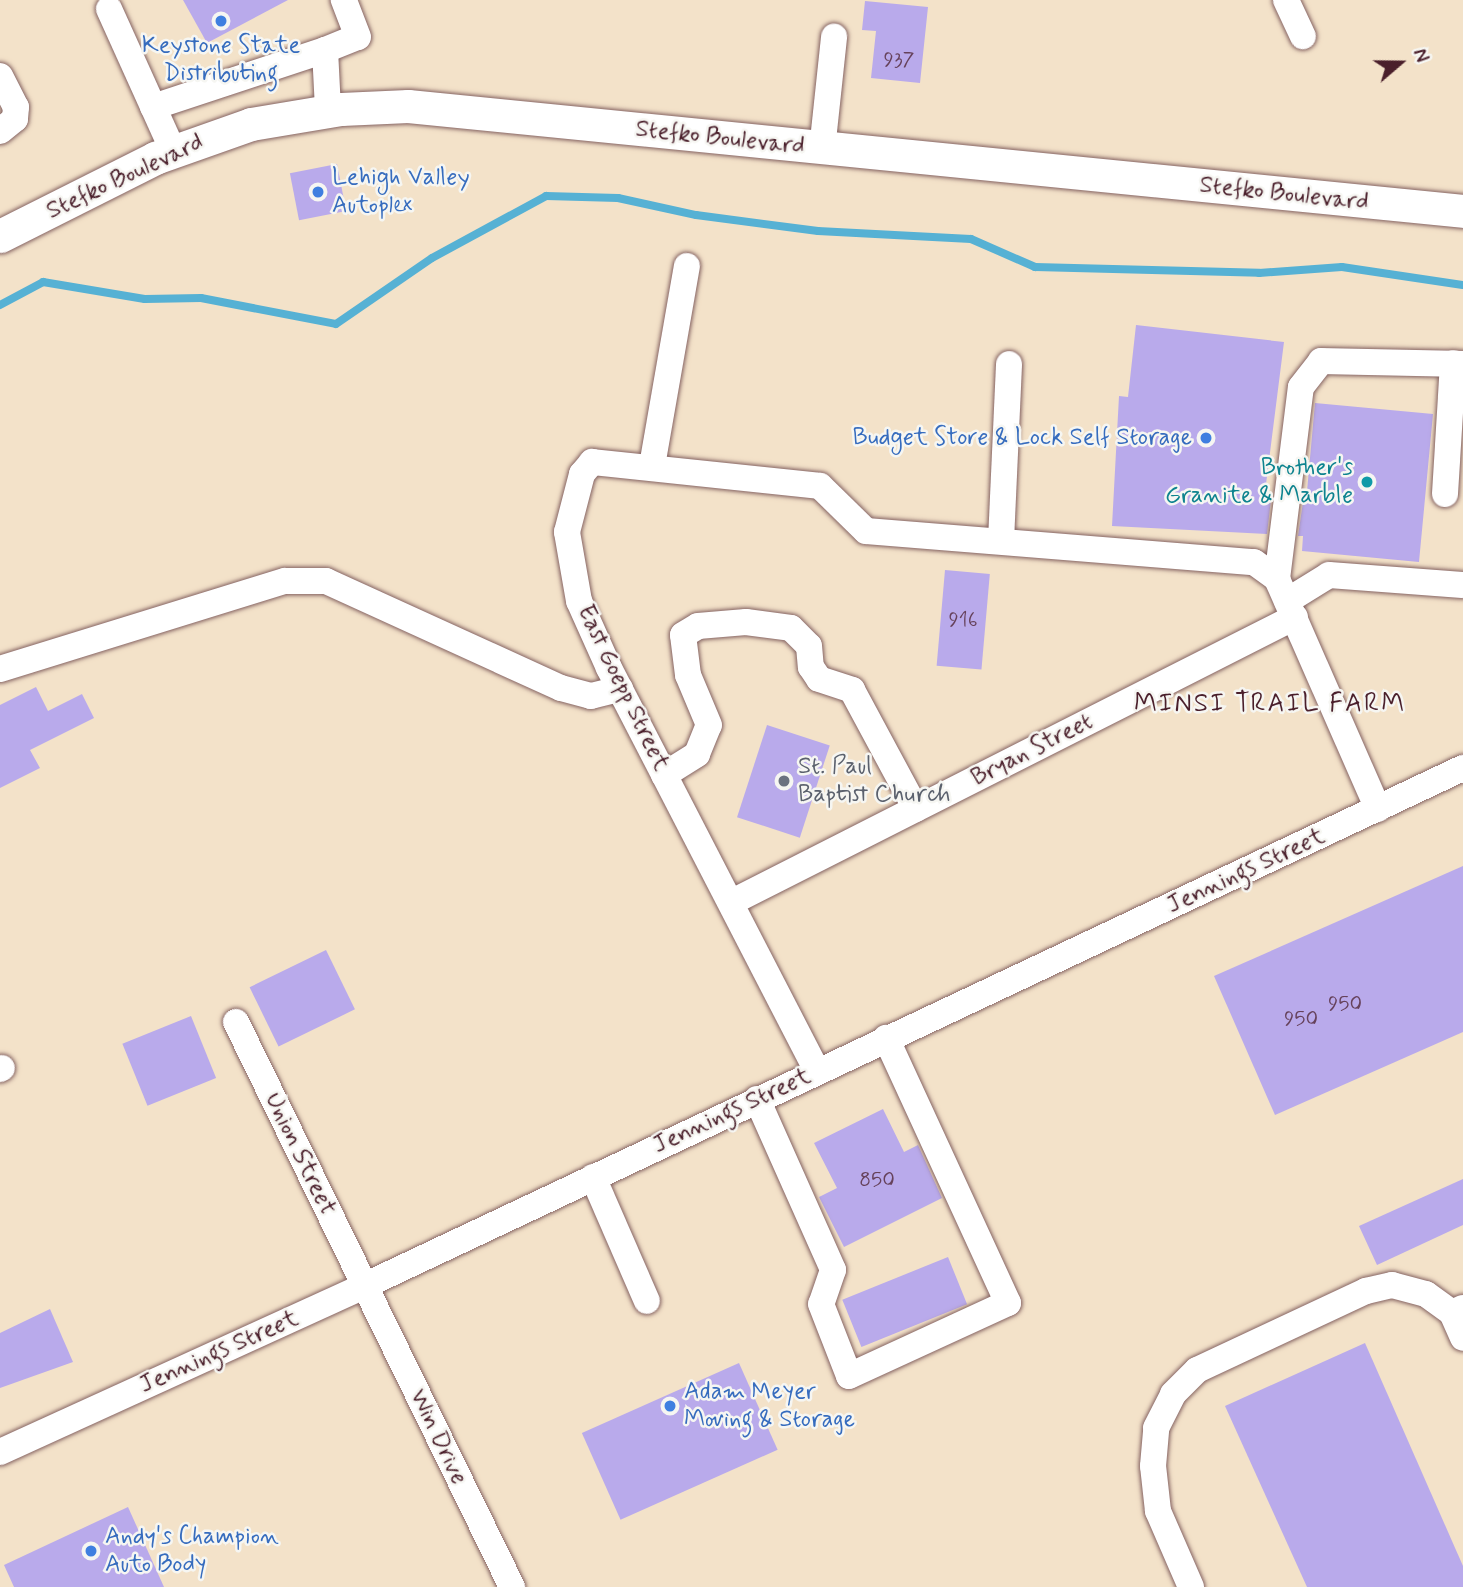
<!DOCTYPE html>
<style>
body{margin:0}
#map{position:relative;width:1463px;height:1587px;overflow:hidden;background:#f3e2c9;font-family:Mynerve,sans-serif}
div>[style]{position:absolute}
.stream>*{height:8px;margin:-4px;padding:0 4px;transform-origin:4px;border-radius:4px;background:#56b1d4}
.building>*{inset:0;background:#b9aaeb;transform-origin:0 0}
.roads{filter:drop-shadow(0 0 2px #856362) drop-shadow(0 0 2px #856362)}
.minor>*{height:26px;margin:-13px;padding:0 13px;transform-origin:13px;border-radius:13px;background:#fff}
.major>*{height:33px;margin:-16.5px;padding:0 16.5px;transform-origin:16.5px;border-radius:16.5px;background:#fff}
.dots>*{width:19px;height:19px;translate:-50% -50%;box-sizing:border-box;border:4px solid #f6f6f2;border-radius:50%}
span{translate:-50% -50%;white-space:nowrap;text-align:center;line-height:1.15;-webkit-text-stroke:5px #f6f6f2;paint-order:stroke}
.number-label{font-size:21px;color:#66425b}
.number-label span{-webkit-text-stroke-width:0}
.shop-label{font-size:24px;color:#366cbe}
.left{translate:0 -50%;text-align:left}
.right{translate:-100% -50%;text-align:right}
.street-label{font-size:24px;color:#4a1f2b}
.culture-label{font-size:24px;color:#0d838f}
.worship-label{font-size:24px;color:#5b616d}
.neighbourhood-label{font-size:26px;color:#4a1f2b;letter-spacing:2px}
.north{position:absolute;left:1365px;top:28px;width:70px;height:70px;-webkit-text-stroke:5px #f6f6f2;paint-order:stroke;rotate:70deg;font-size:19px;font-weight:700;line-height:28px;text-align:center;color:#4a1f2b}
.north::after{content:'';display:block;margin:auto;width:24px;height:32px;background:#4a1f2b;clip-path:polygon(50% 0,100% 100%,50% 72%,0 100%)}
</style>
<div id="map">
<div class="stream">
<i style="left:0;top:305px;width:49px;rotate:-28.1deg"></i>
<i style="left:43px;top:282px;width:103px;rotate:9.5deg"></i>
<i style="left:145px;top:299px;width:56px;rotate:-1deg"></i>
<i style="left:201px;top:298px;width:137px;rotate:10.9deg"></i>
<i style="left:336px;top:324px;width:116px;rotate:-34.5deg"></i>
<i style="left:432px;top:258px;width:130px;rotate:-28.5deg"></i>
<i style="left:546px;top:196px;width:72px;rotate:1.6deg"></i>
<i style="left:618px;top:198px;width:80px;rotate:12.3deg"></i>
<i style="left:696px;top:215px;width:123px;rotate:7.5deg"></i>
<i style="left:818px;top:231px;width:153px;rotate:3deg"></i>
<i style="left:971px;top:239px;width:70px;rotate:23.6deg"></i>
<i style="left:1035px;top:267px;width:224px;rotate:1.5deg"></i>
<i style="left:1259px;top:273px;width:83px;rotate:-4.1deg"></i>
<i style="left:1342px;top:267px;width:122px;rotate:8.5deg"></i>
</div>
<div class="building">
<i style="clip-path:polygon(183px 0,288px 0,207px 43px)"></i>
<i style="clip-path:polygon(865px 1px,928px 7px,920px 83px,871px 78px,876px 31px,862px 30px)"></i>
<i style="left:337px;top:164px;width:48px;height:48px;rotate:79deg"></i>
<i style="clip-path:polygon(1136px 325px,1284px 342px,1264px 500px,1271px 500px,1267px 534px,1112px 526px,1119px 396px,1128px 397px)"></i>
<i style="clip-path:polygon(1315px 403px,1433px 414px,1419px 562px,1302px 551px,1303px 536px,1298px 536px,1303px 502px,1306px 502px)"></i>
<i style="left:945px;top:570px;width:45px;height:96px;rotate:5deg"></i>
<i style="clip-path:polygon(36px 687px,48px 711px,82px 694px,94px 718px,30px 750px,40px 768px,0 788px,0 705px)"></i>
<i style="left:767px;top:725px;width:66px;height:97px;rotate:18deg"></i>
<i style="clip-path:polygon(1463px 866px,1463px 1032px,1275px 1115px,1214px 976px)"></i>
<i style="left:326px;top:950px;width:66px;height:85px;rotate:64deg"></i>
<i style="left:191px;top:1016px;width:67px;height:74px;rotate:68deg"></i>
<i style="clip-path:polygon(883px 1109px,904px 1152px,918px 1145px,942px 1198px,844px 1247px,819px 1197px,837px 1188px,814px 1143px)"></i>
<i style="clip-path:polygon(1463px 1179px,1463px 1225px,1377px 1265px,1359px 1226px)"></i>
<i style="left:948px;top:1257px;width:51px;height:114px;rotate:68deg"></i>
<i style="clip-path:polygon(50px 1309px,73px 1362px,0 1388px,0 1333px)"></i>
<i style="clip-path:polygon(1365px 1343px,1463px 1566px,1463px 1587px,1307px 1587px,1225px 1406px)"></i>
<i style="left:739px;top:1363px;width:95px;height:172px;rotate:66deg"></i>
<i style="clip-path:polygon(128px 1507px,164px 1587px,14px 1587px,4px 1565px)"></i>
</div>
<div class="roads">
<div class="minor">
<i style="left:1286px;top:0;width:40px;rotate:65deg"></i>
<i style="left:109px;top:9px;width:156px;rotate:65.7deg"></i>
<i style="left:325px;top:50px;width:35px;rotate:-22deg"></i>
<i style="left:358px;top:37px;width:40px;rotate:-111deg"></i>
<i style="left:0;top:76px;width:35px;rotate:63deg"></i>
<i style="left:16px;top:107px;width:12px;rotate:95deg"></i>
<i style="left:15px;top:119px;width:19px;rotate:141deg"></i>
<i style="left:153px;top:107px;width:181px;rotate:-18.3deg"></i>
<i style="left:325px;top:50px;width:60px;rotate:87.1deg"></i>
<i style="left:822px;top:150px;width:114px;rotate:-83.9deg"></i>
<i style="left:652px;top:466px;width:203px;rotate:-80.1deg"></i>
<i style="left:1445px;top:494px;width:131px;rotate:-86.5deg"></i>
<i style="left:1001px;top:541px;width:177px;rotate:-87.4deg"></i>
<i style="left:1277px;top:579px;width:193px;rotate:-82.9deg"></i>
<i style="left:1301px;top:387px;width:33px;rotate:-52deg"></i>
<i style="left:1321px;top:361px;width:142px;rotate:1.2deg"></i>
<i style="left:1287px;top:601px;width:49px;rotate:-31.8deg"></i>
<i style="left:1329px;top:575px;width:134px;rotate:4.3deg"></i>
<i style="left:0;top:669px;width:298px;rotate:-17.2deg"></i>
<i style="left:285px;top:581px;width:41px"></i>
<i style="left:326px;top:581px;width:258px;rotate:24.5deg"></i>
<i style="left:561px;top:688px;width:31px;rotate:15deg"></i>
<i style="left:591px;top:696px;width:30px;rotate:-14deg"></i>
<i style="left:664px;top:775px;width:39px;rotate:-32deg"></i>
<i style="left:697px;top:754px;width:31px;rotate:-68deg"></i>
<i style="left:709px;top:725px;width:54px;rotate:-112.8deg"></i>
<i style="left:688px;top:675px;width:40px;rotate:-97.1deg"></i>
<i style="left:683px;top:635px;width:17px;rotate:-31deg"></i>
<i style="left:698px;top:626px;width:48px;rotate:-4.8deg"></i>
<i style="left:746px;top:622px;width:45px;rotate:7.6deg"></i>
<i style="left:791px;top:628px;width:25px;rotate:45deg"></i>
<i style="left:809px;top:646px;width:21px;rotate:85deg"></i>
<i style="left:811px;top:667px;width:14px;rotate:56deg"></i>
<i style="left:819px;top:679px;width:35px;rotate:18deg"></i>
<i style="left:852px;top:690px;width:135px;rotate:61.7deg"></i>
<i style="left:732px;top:902px;width:631px;rotate:-26.85deg"></i>
<i style="left:236px;top:1022px;width:629px;rotate:63.96deg"></i>
<i style="left:0;top:1069px;width:2px;rotate:-27deg"></i>
<i style="left:817px;top:1071px;width:454px;rotate:-117.3deg"></i>
<i style="left:609px;top:668px;width:73px;rotate:-114.1deg"></i>
<i style="left:579px;top:601px;width:70px;rotate:-99.9deg"></i>
<i style="left:567px;top:532px;width:60px;rotate:-75.5deg"></i>
<i style="left:582px;top:474px;width:16px;rotate:-50deg"></i>
<i style="left:592px;top:462px;width:229px;rotate:6deg"></i>
<i style="left:820px;top:486px;width:64px;rotate:44.4deg"></i>
<i style="left:866px;top:531px;width:389px;rotate:4.6deg"></i>
<i style="left:1254px;top:562px;width:29px;rotate:36deg"></i>
<i style="left:1277px;top:579px;width:251px;rotate:66.3deg"></i>
<i style="left:757px;top:1099px;width:187px;rotate:66deg"></i>
<i style="left:833px;top:1270px;width:36px;rotate:109deg"></i>
<i style="left:821px;top:1304px;width:77px;rotate:68.7deg"></i>
<i style="left:849px;top:1376px;width:175px;rotate:-24.7deg"></i>
<i style="left:1008px;top:1303px;width:292px;rotate:-114.7deg"></i>
<i style="left:593px;top:1177px;width:135px;rotate:66.5deg"></i>
<i style="left:1463px;top:1308px;width:12px;rotate:156deg"></i>
<i style="left:1452px;top:1313px;width:27px;rotate:66deg"></i>
<i style="left:0;top:1452px;width:400px;rotate:-24.5deg"></i>
<i style="left:364px;top:1286px;width:1215px;rotate:-25.24deg"></i>
<i style="left:1191px;top:1587px;width:83px;rotate:-113.5deg"></i>
<i style="left:1158px;top:1511px;width:45px;rotate:-96.3deg"></i>
<i style="left:1153px;top:1466px;width:38px;rotate:-85deg"></i>
<i style="left:1156px;top:1428px;width:38px;rotate:-63deg"></i>
<i style="left:1173px;top:1394px;width:34px;rotate:-45deg"></i>
<i style="left:1197px;top:1370px;width:187px;rotate:-25.1deg"></i>
<i style="left:1366px;top:1291px;width:27px;rotate:-13deg"></i>
<i style="left:1392px;top:1285px;width:35px;rotate:15deg"></i>
<i style="left:1426px;top:1294px;width:32px;rotate:36deg"></i>
</div>
<div class="major">
<i style="left:0;top:236px;width:174px;rotate:-26.7deg"></i>
<i style="left:155px;top:158px;width:102px;rotate:-19.5deg"></i>
<i style="left:251px;top:124px;width:91px;rotate:-9.5deg"></i>
<i style="left:341px;top:109px;width:67px;rotate:-2.6deg"></i>
<i style="left:408px;top:106px;width:1060px;rotate:5.68deg"></i>
</div>
</div>
<div class="dots">
<i style="left:221px;top:21px;background:#3f7fe0"></i>
<i style="left:318px;top:192px;background:#3f7fe0"></i>
<i style="left:1206px;top:438px;background:#3f7fe0"></i>
<i style="left:1367px;top:482px;background:#0f9aa8"></i>
<i style="left:784px;top:781px;background:#6b7280"></i>
<i style="left:670px;top:1406px;background:#3f7fe0"></i>
<i style="left:91px;top:1551px;background:#3f7fe0"></i>
</div>
<div class="number-label">
<span style="left:899px;top:60px">937</span>
<span style="left:963px;top:620px">916</span>
<span style="left:1345px;top:1004px">950</span>
<span style="left:1301px;top:1019px">950</span>
<span style="left:877px;top:1180px">850</span>
</div>
<div class="shop-label">
<span style="left:221px;top:60px">Keystone State<br>Distributing</span>
<span class="left" style="left:332px;top:192px">Lehigh Valley<br>Autoplex</span>
<span class="right" style="left:1192px;top:438px">Budget Store &amp; Lock Self Storage</span>
<span class="left" style="left:684px;top:1406px">Adam Meyer<br>Moving &amp; Storage</span>
<span class="left" style="left:105px;top:1551px">Andy's Champion<br>Auto Body</span>
</div>
<div class="street-label">
<span style="left:720px;top:138px;rotate:6deg">Stefko Boulevard</span>
<span style="left:125px;top:177px;rotate:-25deg">Stefko Boulevard</span>
<span style="left:1284px;top:194px;rotate:6deg">Stefko Boulevard</span>
<span style="left:623px;top:688px;rotate:64deg">East Goepp Street</span>
<span style="left:1032px;top:750px;rotate:-27deg">Bryan Street</span>
<span style="left:1246px;top:871px;rotate:-25deg">Jennings Street</span>
<span style="left:732px;top:1111px;rotate:-25deg">Jennings Street</span>
<span style="left:300px;top:1154px;rotate:64deg">Union Street</span>
<span style="left:219px;top:1352px;rotate:-24deg">Jennings Street</span>
<span style="left:438px;top:1437px;rotate:64deg">Win Drive</span>
</div>
<div class="culture-label">
<span class="right" style="left:1353px;top:482px">Brother's<br>Granite &amp; Marble</span>
</div>
<div class="worship-label">
<span class="left" style="left:798px;top:781px">St. Paul<br>Baptist Church</span>
</div>
<div class="neighbourhood-label">
<span style="left:1270px;top:705px">MINSI TRAIL FARM</span>
</div>
<div class="north">N</div>
</div>
